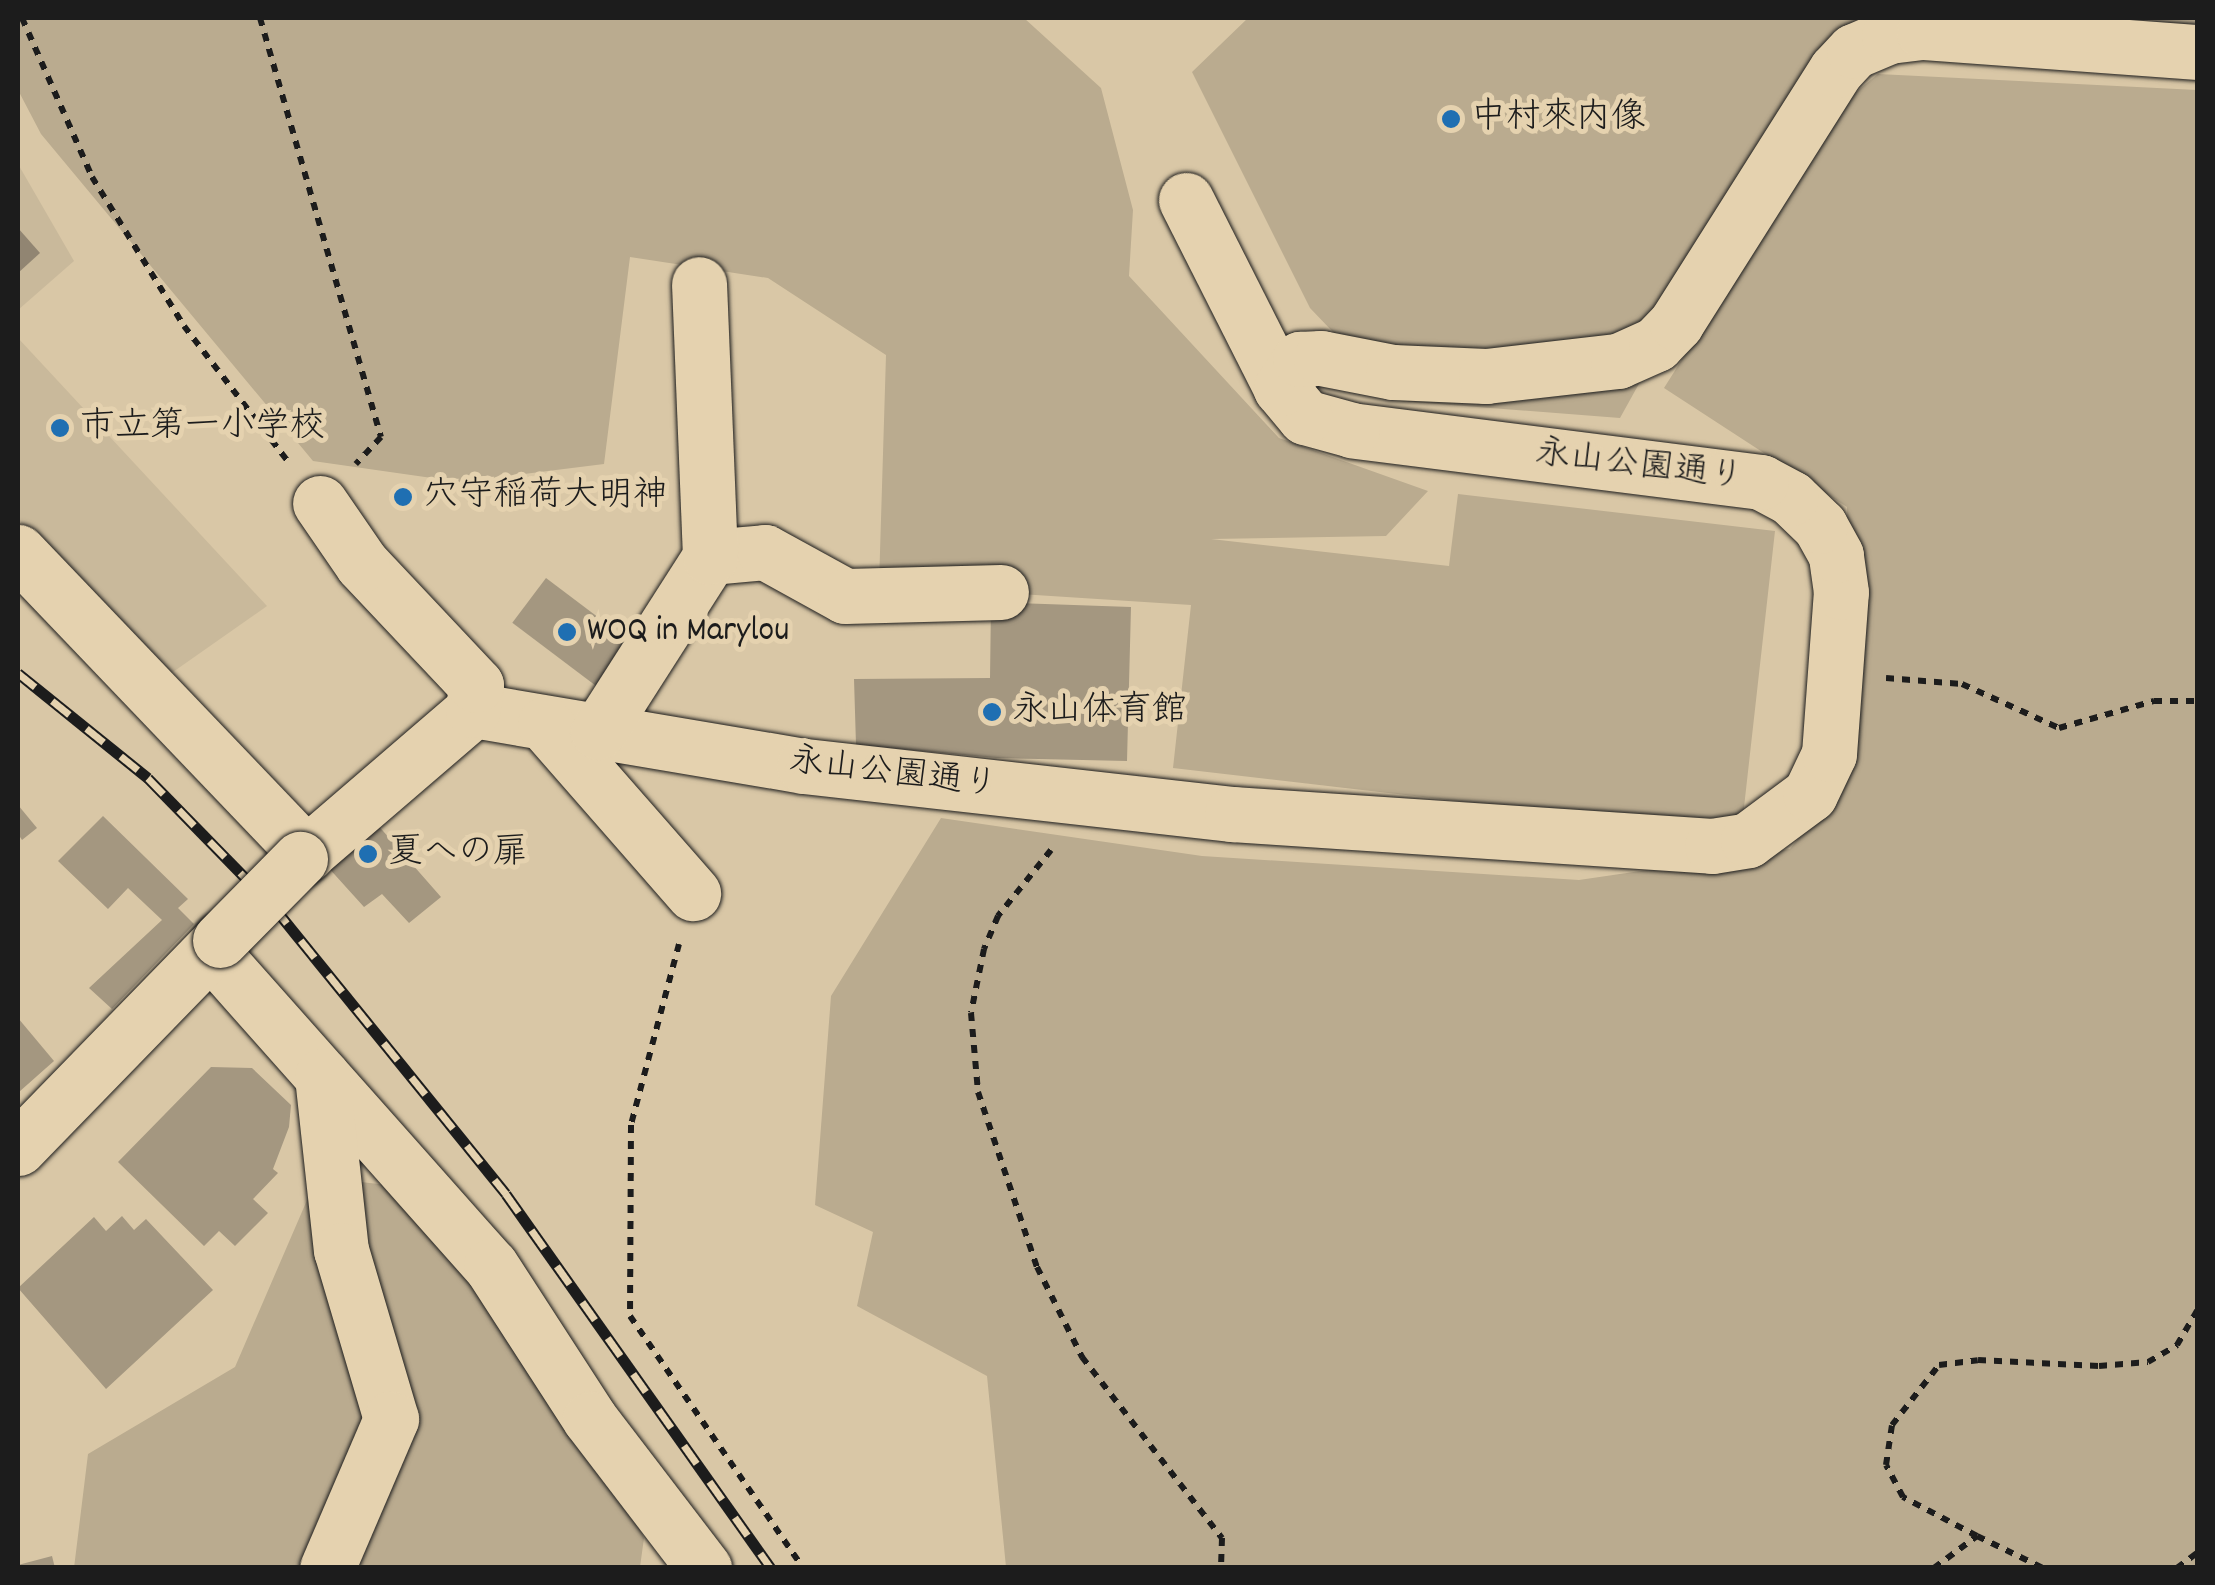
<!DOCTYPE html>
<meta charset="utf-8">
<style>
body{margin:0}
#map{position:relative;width:2215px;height:1585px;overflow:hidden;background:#d9c7a6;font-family:Dekko,"Klee One",sans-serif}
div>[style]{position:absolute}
.built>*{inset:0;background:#c9b99b}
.green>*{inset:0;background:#baab8f}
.water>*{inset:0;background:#918572}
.building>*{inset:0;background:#a49780;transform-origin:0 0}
.path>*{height:6px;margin-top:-3px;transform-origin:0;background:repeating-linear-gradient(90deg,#1c1c1c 0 8px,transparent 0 16px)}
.roads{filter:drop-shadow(0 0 2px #1c1c1c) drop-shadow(0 0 2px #1c1c1c)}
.minor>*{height:55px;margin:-27.5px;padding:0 27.5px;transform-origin:27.5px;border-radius:27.5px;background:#e5d2af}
.rail>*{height:11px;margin-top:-5.5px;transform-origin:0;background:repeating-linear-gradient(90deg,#e5d2af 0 22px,#1c1c1c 0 44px);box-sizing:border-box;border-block:2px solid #1c1c1c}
.bridges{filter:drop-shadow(0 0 2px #1c1c1c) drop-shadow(0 0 2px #1c1c1c)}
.minor-bridge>*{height:55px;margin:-27.5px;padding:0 27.5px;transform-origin:27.5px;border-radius:27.5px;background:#e5d2af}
.dots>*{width:28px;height:28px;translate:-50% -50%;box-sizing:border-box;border:5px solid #e5d2af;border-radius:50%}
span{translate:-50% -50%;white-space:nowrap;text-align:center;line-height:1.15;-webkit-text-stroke:10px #e5d2af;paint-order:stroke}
.poi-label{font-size:35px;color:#1c1c1c}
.left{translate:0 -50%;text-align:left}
.street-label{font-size:35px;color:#1c1c1c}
.frame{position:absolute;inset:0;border:20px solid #1c1c1c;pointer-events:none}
</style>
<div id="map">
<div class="built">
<i style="clip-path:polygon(18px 164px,74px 261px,18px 310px)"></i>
<i style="clip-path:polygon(18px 338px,267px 606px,163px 679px,18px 519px)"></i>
</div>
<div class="green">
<i style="clip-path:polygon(18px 18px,1024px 18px,1101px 88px,1133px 210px,1129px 276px,1279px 438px,1428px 491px,1386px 536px,1211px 539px,1449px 566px,1458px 494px,1775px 531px,1741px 834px,1173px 768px,1191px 605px,879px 585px,886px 355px,768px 278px,630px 257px,604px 464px,460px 482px,313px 461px,41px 134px,18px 90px)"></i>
<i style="clip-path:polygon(1248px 18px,2197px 18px,2197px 30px,1835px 30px,1620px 418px,1399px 401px,1310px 308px,1192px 72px)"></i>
<i style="clip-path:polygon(1878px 74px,2197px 90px,2197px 1567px,1006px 1567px,987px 1376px,857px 1306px,873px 1232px,815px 1205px,831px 996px,941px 818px,1202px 856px,1579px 880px,1790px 849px,1856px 765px,1847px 507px,1664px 388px,1844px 102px)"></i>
<i style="clip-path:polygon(317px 1177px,440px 1191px,552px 1355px,644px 1538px,640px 1567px,74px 1568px,88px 1454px,235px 1367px)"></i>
</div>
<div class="water">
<i style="clip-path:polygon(18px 228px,40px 253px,18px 273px)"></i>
</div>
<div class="building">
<i style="left:546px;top:578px;width:105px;height:56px;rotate:37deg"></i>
<i style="clip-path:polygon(991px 602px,1131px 607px,1127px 761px,997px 758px,856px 745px,854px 679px,990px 678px)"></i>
<i style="clip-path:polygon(18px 805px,37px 828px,22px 840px,18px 834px)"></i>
<i style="clip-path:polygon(103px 816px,188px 899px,178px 908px,194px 924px,112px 1009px,89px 988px,162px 920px,128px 888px,108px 909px,58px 861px)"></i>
<i style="clip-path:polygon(376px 823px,441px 897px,409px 923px,382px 894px,364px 907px,326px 865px)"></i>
<i style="clip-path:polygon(18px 1018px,54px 1061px,19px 1092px,18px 1090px)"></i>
<i style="clip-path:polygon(211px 1067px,252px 1068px,291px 1105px,289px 1127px,273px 1169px,278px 1173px,253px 1199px,268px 1213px,235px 1246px,219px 1231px,204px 1246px,118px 1162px)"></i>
<i style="clip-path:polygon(122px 1216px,134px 1230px,146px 1219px,213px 1290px,106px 1389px,18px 1288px,94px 1217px,106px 1231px)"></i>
<i style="clip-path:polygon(52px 1556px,55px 1568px,18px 1568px,18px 1565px)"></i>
</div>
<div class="path">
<i style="left:22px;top:18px;width:174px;rotate:66.2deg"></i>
<i style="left:92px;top:177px;width:175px;rotate:58.3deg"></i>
<i style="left:184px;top:326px;width:174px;rotate:52.5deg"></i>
<i style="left:260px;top:18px;width:436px;rotate:73.9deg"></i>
<i style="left:381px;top:437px;width:37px;rotate:133deg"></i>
<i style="left:1886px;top:678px;width:76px;rotate:4.5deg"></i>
<i style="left:1962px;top:684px;width:107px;rotate:24.4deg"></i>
<i style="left:2059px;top:728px;width:99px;rotate:-15.9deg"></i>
<i style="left:2154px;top:701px;width:44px"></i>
<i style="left:1051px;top:850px;width:85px;rotate:128.8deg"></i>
<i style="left:998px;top:916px;width:36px;rotate:113deg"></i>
<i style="left:984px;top:949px;width:65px;rotate:101.5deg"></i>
<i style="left:971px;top:1013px;width:79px;rotate:84.9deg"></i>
<i style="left:978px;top:1092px;width:185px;rotate:71.4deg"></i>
<i style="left:1037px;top:1267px;width:101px;rotate:63.4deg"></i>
<i style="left:1082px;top:1357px;width:229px;rotate:52.3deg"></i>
<i style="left:1222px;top:1538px;width:30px;rotate:92deg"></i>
<i style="left:679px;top:944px;width:187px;rotate:104.9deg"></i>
<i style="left:631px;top:1125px;width:191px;rotate:90.3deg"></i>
<i style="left:630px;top:1316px;width:306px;rotate:55.5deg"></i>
<i style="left:1977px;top:1536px;width:73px;rotate:25.9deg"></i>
<i style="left:1934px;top:1568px;width:54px;rotate:-36.7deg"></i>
<i style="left:1977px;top:1536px;width:84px;rotate:-152.2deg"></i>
<i style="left:1903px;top:1497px;width:36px;rotate:-118deg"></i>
<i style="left:1886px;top:1465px;width:40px;rotate:-81.5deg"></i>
<i style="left:1892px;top:1425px;width:76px;rotate:-51.9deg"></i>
<i style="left:1939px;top:1365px;width:39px;rotate:-7deg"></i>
<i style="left:1978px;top:1360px;width:121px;rotate:2.8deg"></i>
<i style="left:2099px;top:1366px;width:49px;rotate:-4.7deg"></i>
<i style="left:2148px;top:1362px;width:34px;rotate:-30deg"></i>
<i style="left:2177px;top:1345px;width:42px;rotate:-59.7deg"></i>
<i style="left:2177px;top:1568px;width:26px;rotate:-37deg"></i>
</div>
<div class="roads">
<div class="minor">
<i style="left:1186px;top:200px;width:211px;rotate:63.2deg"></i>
<i style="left:18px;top:552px;width:418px;rotate:46.3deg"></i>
<i style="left:710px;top:557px;width:55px;rotate:-5.2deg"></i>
<i style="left:765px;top:552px;width:91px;rotate:28.8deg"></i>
<i style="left:845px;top:596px;width:156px;rotate:-1.5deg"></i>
<i style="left:473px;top:710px;width:336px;rotate:9.6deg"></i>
<i style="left:804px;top:766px;width:431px;rotate:6.4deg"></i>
<i style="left:1232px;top:814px;width:481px;rotate:3.8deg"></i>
<i style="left:1712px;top:846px;width:36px;rotate:-9deg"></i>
<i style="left:1748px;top:840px;width:77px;rotate:-36.6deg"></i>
<i style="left:1810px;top:794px;width:44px;rotate:-64.6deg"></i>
<i style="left:1829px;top:754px;width:162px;rotate:-85.8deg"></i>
<i style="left:1841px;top:592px;width:37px;rotate:-98deg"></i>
<i style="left:1836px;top:555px;width:33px;rotate:-119deg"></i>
<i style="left:1820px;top:526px;width:40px;rotate:-136deg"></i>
<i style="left:1791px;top:498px;width:34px;rotate:-152deg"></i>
<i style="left:1761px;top:482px;width:412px;rotate:-172.8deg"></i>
<i style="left:1352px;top:430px;width:49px;rotate:-164.5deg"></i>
<i style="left:1305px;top:417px;width:38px;rotate:-130deg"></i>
<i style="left:1281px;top:388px;width:35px;rotate:-57deg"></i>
<i style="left:1300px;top:359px;width:21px;rotate:-3deg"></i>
<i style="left:1321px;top:358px;width:73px;rotate:11deg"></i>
<i style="left:1393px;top:372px;width:93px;rotate:2.5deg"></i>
<i style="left:1486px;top:376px;width:133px;rotate:-6.5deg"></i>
<i style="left:1618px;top:361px;width:42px;rotate:-24.1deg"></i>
<i style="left:1656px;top:344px;width:29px;rotate:-46deg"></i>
<i style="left:1676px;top:323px;width:299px;rotate:-57.7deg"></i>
<i style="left:1836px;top:70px;width:26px;rotate:-47deg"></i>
<i style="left:1854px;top:51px;width:38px;rotate:-23deg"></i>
<i style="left:1889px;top:36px;width:35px;rotate:-7deg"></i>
<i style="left:1924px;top:32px;width:275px;rotate:4.2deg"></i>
<i style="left:545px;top:724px;width:225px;rotate:48.8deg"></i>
<i style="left:598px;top:732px;width:208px;rotate:-57.4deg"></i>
<i style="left:710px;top:557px;width:273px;rotate:-92.3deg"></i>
<i style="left:300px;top:859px;width:228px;rotate:-40.7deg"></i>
<i style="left:473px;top:710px;width:25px;rotate:-83deg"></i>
<i style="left:476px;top:685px;width:166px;rotate:-133.3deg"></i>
<i style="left:362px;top:564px;width:74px;rotate:-124.5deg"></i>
<i style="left:211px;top:951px;width:421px;rotate:48.4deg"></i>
<i style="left:491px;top:1266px;width:182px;rotate:57.1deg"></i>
<i style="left:590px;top:1419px;width:188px;rotate:52.6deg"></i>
<i style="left:322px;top:1076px;width:175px;rotate:83.8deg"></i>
<i style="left:341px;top:1250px;width:176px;rotate:73.5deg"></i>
<i style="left:391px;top:1419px;width:162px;rotate:113.2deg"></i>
<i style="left:18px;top:1148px;width:290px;rotate:-45.8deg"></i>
</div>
</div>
<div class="rail">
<i style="left:18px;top:673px;width:167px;rotate:38.9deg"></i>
<i style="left:148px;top:778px;width:179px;rotate:45.7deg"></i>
<i style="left:273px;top:906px;width:370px;rotate:51deg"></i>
<i style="left:506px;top:1194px;width:458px;rotate:54.7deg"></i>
</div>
<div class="bridges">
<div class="minor-bridge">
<i style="left:220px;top:940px;width:114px;rotate:-45.4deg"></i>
</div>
</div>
<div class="dots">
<i style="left:1451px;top:119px;background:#1f6fb2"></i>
<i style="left:60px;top:428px;background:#1f6fb2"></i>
<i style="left:403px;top:497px;background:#1f6fb2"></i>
<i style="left:567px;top:632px;background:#1f6fb2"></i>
<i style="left:992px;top:712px;background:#1f6fb2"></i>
<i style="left:368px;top:854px;background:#1f6fb2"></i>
</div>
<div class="poi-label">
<span class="left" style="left:1471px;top:119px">中村來内像</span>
<span class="left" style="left:80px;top:428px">市立第一小学校</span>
<span class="left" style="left:423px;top:497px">穴守稲荷大明神</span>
<span class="left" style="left:587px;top:632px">WOQ in Marylou</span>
<span class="left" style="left:1012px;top:712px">永山体育館</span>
<span class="left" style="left:388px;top:854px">夏への扉</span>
</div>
<div class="street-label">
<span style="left:1639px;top:467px;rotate:7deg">永山公園通り</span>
<span style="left:893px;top:775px;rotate:7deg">永山公園通り</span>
</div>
<div class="frame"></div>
</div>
